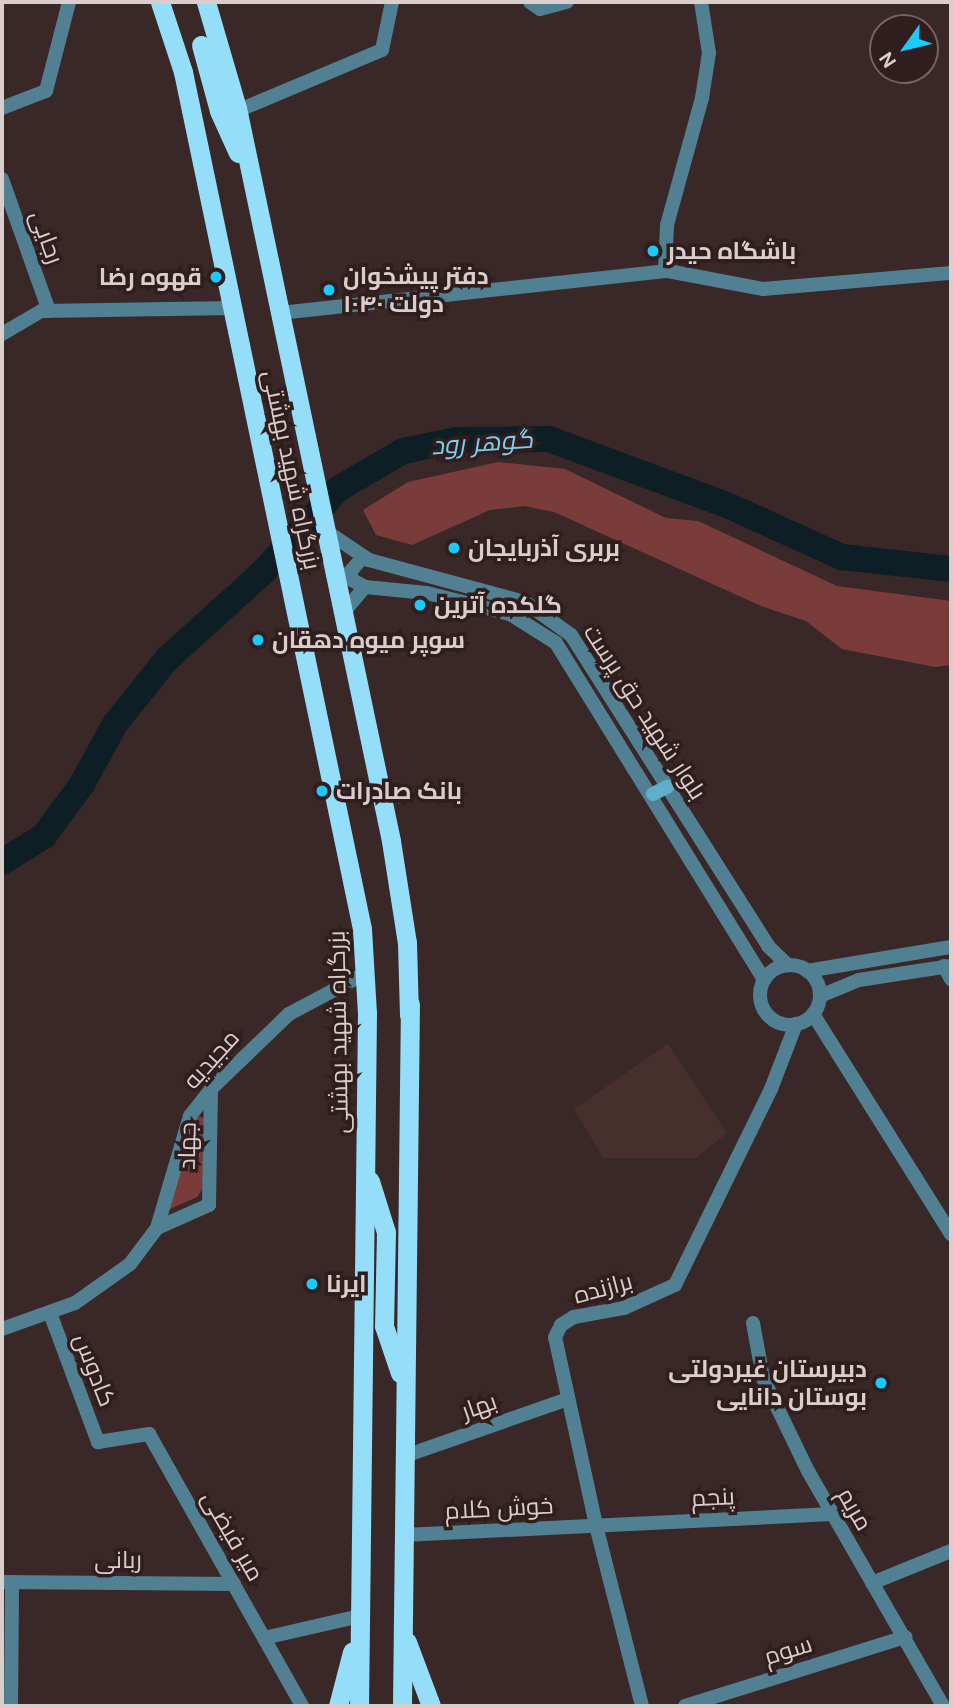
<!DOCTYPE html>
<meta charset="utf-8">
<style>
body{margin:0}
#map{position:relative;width:953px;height:1708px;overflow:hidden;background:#392827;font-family:"DM Sans",Cairo,sans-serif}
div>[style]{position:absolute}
.built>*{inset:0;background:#472f2d}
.green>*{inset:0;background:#793c3b}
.river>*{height:26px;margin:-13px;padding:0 13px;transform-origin:13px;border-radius:13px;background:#0d1e24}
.minor>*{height:14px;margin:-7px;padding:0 7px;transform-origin:7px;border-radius:7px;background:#518092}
.tertiary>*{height:14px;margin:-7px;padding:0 7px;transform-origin:7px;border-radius:7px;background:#518092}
.tertiary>.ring{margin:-7px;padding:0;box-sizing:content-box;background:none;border:14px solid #518092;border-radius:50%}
.secondary>*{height:14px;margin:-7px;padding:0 7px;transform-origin:7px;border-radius:7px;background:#61aecb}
.trunk>*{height:19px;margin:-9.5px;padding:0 9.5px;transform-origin:9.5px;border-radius:9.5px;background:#94defa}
.dots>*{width:19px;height:19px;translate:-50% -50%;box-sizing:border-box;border:4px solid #2f1e1d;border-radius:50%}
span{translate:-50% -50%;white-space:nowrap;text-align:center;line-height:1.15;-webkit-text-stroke:7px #2f1e1d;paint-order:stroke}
.street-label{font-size:24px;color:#dacecd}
.poi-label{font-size:24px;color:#dacecd;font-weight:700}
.left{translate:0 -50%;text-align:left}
.right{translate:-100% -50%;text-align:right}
.water-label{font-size:26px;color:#7ad0f0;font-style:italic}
.frame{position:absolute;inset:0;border:4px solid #dacecd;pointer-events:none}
.north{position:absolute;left:869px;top:14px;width:70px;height:70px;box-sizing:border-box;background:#2f1e1d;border:2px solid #736463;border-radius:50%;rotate:236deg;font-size:19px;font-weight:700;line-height:28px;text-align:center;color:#dacecd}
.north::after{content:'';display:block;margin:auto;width:24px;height:32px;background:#19cafc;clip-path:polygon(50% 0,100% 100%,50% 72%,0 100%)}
</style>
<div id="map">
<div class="built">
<i style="clip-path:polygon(668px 1044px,727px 1133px,696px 1158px,603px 1158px,574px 1109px)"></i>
</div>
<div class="green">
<i style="clip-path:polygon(498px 462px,565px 469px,666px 518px,698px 521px,837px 586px,951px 601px,951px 665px,935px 667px,842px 649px,806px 621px,761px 606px,554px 512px,524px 506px,490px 510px,412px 545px,376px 535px,363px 510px,408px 482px)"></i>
<i style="clip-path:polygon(197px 1116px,204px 1118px,203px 1188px,197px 1197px,168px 1210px)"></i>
</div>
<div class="river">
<i style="left:2px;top:862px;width:49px;rotate:-31.8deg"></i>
<i style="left:44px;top:836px;width:64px;rotate:-53.8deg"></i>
<i style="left:82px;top:784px;width:68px;rotate:-61.2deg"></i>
<i style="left:115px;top:724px;width:82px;rotate:-51.4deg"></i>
<i style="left:166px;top:660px;width:132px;rotate:-42.2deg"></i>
<i style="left:264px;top:571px;width:110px;rotate:-47.9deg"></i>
<i style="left:338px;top:489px;width:75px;rotate:-30.3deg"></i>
<i style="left:403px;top:451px;width:55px;rotate:-11.5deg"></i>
<i style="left:457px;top:440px;width:92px;rotate:-0.6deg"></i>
<i style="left:549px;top:439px;width:192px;rotate:20.4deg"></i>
<i style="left:729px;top:506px;width:124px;rotate:24.3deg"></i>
<i style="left:842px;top:557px;width:110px;rotate:6.3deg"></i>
</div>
<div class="minor">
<i style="left:530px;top:2px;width:12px;rotate:35deg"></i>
<i style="left:540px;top:9px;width:28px;rotate:-15deg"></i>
<i style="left:2px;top:108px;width:47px;rotate:-21.1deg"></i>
<i style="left:46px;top:91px;width:92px;rotate:-75.5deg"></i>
<i style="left:237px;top:111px;width:157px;rotate:-22.8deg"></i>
<i style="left:382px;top:50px;width:49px;rotate:-78.2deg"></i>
<i style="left:2px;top:179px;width:140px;rotate:70.4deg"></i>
<i style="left:665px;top:271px;width:46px;rotate:-87.5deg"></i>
<i style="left:667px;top:225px;width:132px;rotate:-74.6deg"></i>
<i style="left:702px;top:98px;width:46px;rotate:-81.2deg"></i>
<i style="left:709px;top:53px;width:52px;rotate:-98.9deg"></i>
<i style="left:2px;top:334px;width:45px;rotate:-30.5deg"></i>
<i style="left:41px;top:311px;width:192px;rotate:-0.9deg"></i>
<i style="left:944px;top:966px;width:15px;rotate:62deg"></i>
<i style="left:813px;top:1014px;width:260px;rotate:57.9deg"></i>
<i style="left:50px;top:1313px;width:138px;rotate:69.6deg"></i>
<i style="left:98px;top:1442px;width:52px;rotate:-8.9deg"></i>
<i style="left:149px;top:1434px;width:312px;rotate:60.6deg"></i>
<i style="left:753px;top:1323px;width:56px;rotate:79.7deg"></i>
<i style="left:763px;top:1378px;width:103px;rotate:64.2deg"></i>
<i style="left:808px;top:1471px;width:271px;rotate:60.1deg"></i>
<i style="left:405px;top:1456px;width:173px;rotate:-19.3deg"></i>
<i style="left:404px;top:1535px;width:428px;rotate:-2.8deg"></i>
<i style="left:2px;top:1582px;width:232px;rotate:0.5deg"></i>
<i style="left:872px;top:1583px;width:85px;rotate:-22.1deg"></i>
<i style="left:264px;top:1638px;width:98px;rotate:-12.9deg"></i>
<i style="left:11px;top:1706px;width:124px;rotate:-89.5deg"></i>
<i style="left:642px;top:1706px;width:187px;rotate:-104.3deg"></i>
<i style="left:596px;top:1525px;width:192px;rotate:-102.3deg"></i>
<i style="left:555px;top:1337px;width:13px;rotate:-63deg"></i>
<i style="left:561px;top:1325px;width:15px;rotate:-32deg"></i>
<i style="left:574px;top:1317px;width:51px;rotate:-10.2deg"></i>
<i style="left:624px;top:1308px;width:56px;rotate:-24.3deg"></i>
<i style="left:675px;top:1285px;width:218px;rotate:-63.9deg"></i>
<i style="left:771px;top:1089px;width:70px;rotate:-69deg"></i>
<i style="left:685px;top:1706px;width:231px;rotate:-17.4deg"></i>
</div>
<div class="tertiary">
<i style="left:280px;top:313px;width:390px;rotate:-6.2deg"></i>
<i style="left:668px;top:271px;width:97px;rotate:10.7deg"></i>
<i style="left:763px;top:289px;width:189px;rotate:-4.9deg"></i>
<i style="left:326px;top:531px;width:52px;rotate:34deg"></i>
<i style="left:369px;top:560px;width:162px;rotate:15.1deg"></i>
<i style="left:525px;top:602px;width:57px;rotate:35.7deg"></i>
<i style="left:571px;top:635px;width:368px;rotate:57.6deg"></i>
<i style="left:768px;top:946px;width:28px;rotate:44deg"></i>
<i style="left:363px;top:557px;width:20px;rotate:131deg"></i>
<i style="left:350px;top:572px;width:8px;rotate:76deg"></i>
<i style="left:352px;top:580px;width:15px;rotate:28deg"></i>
<i style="left:343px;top:613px;width:34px;rotate:-50deg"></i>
<i style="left:365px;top:587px;width:62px;rotate:5.5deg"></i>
<i style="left:427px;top:593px;width:86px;rotate:14.2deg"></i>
<i style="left:510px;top:614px;width:54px;rotate:32.2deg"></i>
<i style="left:556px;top:643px;width:396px;rotate:58.3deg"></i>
<i class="ring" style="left:760px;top:965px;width:46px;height:46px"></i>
<i style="left:807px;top:971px;width:146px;rotate:-9.5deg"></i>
<i style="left:820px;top:996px;width:42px;rotate:-22.3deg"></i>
<i style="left:859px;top:980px;width:93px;rotate:-8.7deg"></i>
<i style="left:157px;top:1228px;width:57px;rotate:-23.9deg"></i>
<i style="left:209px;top:1205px;width:116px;rotate:-89deg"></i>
<i style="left:2px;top:1329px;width:77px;rotate:-19.6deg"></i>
<i style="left:75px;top:1303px;width:67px;rotate:-35.3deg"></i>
<i style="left:130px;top:1264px;width:45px;rotate:-53.1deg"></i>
<i style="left:157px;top:1228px;width:117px;rotate:-73.6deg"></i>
<i style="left:190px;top:1116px;width:34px;rotate:-52deg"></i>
<i style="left:211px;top:1089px;width:108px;rotate:-43.9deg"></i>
<i style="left:289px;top:1014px;width:87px;rotate:-28deg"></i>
</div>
<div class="secondary">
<i style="left:653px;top:794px;width:16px;rotate:-27deg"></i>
</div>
<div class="trunk">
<i style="left:160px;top:2px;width:74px;rotate:71.8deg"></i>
<i style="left:183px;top:72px;width:875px;rotate:78.2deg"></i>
<i style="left:362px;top:929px;width:85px;rotate:86.6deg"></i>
<i style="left:367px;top:1014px;width:692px;rotate:90.66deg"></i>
<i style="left:206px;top:2px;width:110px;rotate:73.7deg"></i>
<i style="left:237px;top:108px;width:749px;rotate:78.13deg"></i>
<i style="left:391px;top:841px;width:103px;rotate:81.1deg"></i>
<i style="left:407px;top:943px;width:72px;rotate:88.4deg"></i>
<i style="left:201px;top:45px;width:68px;rotate:74.7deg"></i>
<i style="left:219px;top:111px;width:46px;rotate:65.7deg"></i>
<i style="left:370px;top:1181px;width:53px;rotate:72.6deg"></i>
<i style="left:386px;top:1232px;width:94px;rotate:91.2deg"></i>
<i style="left:384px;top:1326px;width:50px;rotate:71.2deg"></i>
<i style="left:407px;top:1642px;width:68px;rotate:69.4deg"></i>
<i style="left:338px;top:1706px;width:56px;rotate:-75.5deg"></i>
<i style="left:402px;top:1706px;width:702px;rotate:-89.35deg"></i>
</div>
<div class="dots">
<i style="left:653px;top:251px;background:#19cafc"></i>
<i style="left:216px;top:277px;background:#19cafc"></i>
<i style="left:329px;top:290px;background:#19cafc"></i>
<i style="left:454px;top:548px;background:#19cafc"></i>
<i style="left:420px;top:605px;background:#19cafc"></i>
<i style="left:258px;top:640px;background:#19cafc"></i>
<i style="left:322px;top:791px;background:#19cafc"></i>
<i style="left:312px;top:1284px;background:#19cafc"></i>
<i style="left:881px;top:1383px;background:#19cafc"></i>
</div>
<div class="street-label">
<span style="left:47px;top:237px;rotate:70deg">رجایی</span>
<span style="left:292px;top:470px;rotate:78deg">بزرگراه شهید بهشتی</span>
<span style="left:645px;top:712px;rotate:57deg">بلوار شهید حق پرست</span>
<span style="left:338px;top:1032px;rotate:-91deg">بزرگراه شهید بهشتی</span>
<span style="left:211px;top:1059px;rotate:-48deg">مجیدیه</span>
<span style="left:187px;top:1146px;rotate:-89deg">جهاد</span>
<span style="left:603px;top:1288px;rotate:-15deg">برازنده</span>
<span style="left:95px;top:1370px;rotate:69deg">کادوس</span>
<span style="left:479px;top:1406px;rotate:-19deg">بهار</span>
<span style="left:713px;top:1497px;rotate:-3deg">پنجم</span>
<span style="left:499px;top:1508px;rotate:-3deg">خوش کلام</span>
<span style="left:855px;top:1509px;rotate:60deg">مریم</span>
<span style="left:233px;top:1536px;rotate:60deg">میر فیضی</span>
<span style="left:118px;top:1560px">ربانی</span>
<span style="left:788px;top:1650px;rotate:-17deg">سوم</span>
</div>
<div class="poi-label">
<span class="left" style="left:667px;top:251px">باشگاه حیدر</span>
<span class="left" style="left:343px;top:290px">دفتر پیشخوان<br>دولت ۱۰۴۰</span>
<span class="right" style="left:202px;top:277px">قهوه رضا</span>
<span class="left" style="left:468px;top:548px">بربری آذربایجان</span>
<span class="left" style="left:434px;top:605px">گلکده آترین</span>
<span class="left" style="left:272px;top:640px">سوپر میوه دهقان</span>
<span class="left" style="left:336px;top:791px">بانک صادرات</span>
<span class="left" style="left:326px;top:1284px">ایرنا</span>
<span class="right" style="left:867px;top:1383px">دبیرستان غیردولتی<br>بوستان دانایی</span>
</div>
<div class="water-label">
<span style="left:482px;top:443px;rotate:-4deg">گوهر رود</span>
</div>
<div class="frame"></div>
<div class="north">N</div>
</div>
